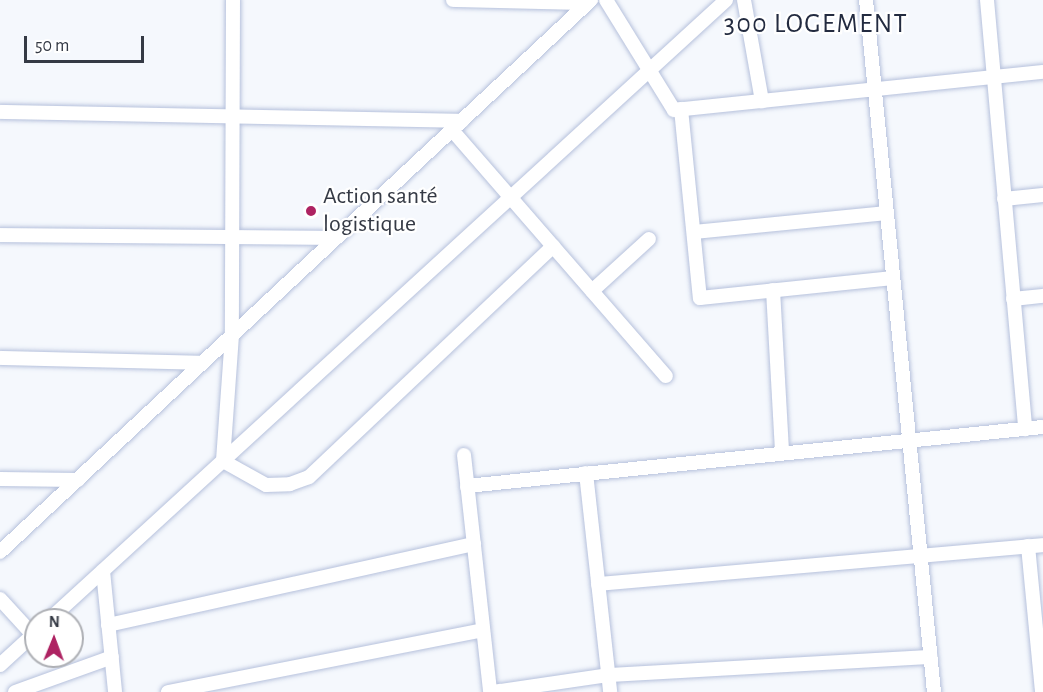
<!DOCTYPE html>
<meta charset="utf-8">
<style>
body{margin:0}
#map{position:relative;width:1043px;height:692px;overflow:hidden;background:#f5f8fd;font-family:"Alegreya Sans",sans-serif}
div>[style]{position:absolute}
.roads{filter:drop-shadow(0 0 2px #b6c1dc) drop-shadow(0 0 2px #b6c1dc)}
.minor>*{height:14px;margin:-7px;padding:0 7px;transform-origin:7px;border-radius:7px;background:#fff}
.dots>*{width:16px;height:16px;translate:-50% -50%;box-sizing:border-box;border:3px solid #fff;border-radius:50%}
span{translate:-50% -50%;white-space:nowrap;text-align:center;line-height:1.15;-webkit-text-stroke:4.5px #fff;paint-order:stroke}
.poi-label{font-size:24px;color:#353a45}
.left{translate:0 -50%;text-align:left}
.quarter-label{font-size:27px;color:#232b40;letter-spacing:1.5px}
.north{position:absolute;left:24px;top:608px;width:60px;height:60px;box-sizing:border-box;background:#fff;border:2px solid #aeb0b5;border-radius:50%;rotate:1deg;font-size:16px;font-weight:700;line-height:24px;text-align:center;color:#353a45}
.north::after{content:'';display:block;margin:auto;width:21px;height:27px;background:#ae2362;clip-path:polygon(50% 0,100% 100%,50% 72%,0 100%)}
.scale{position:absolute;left:24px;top:36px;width:120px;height:27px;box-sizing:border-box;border:3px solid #353a45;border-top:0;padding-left:8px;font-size:18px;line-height:21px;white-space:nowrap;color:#353a45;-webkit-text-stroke:4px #fff;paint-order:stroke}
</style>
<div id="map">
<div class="roads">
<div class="minor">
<i style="left:233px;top:0;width:335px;rotate:90.2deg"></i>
<i style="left:232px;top:335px;width:126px;rotate:94.1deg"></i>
<i style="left:223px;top:461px;width:49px;rotate:29.2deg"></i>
<i style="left:266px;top:485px;width:24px;rotate:-2deg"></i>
<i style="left:290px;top:484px;width:20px;rotate:-20deg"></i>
<i style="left:309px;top:477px;width:336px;rotate:-43.4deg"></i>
<i style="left:453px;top:0;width:134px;rotate:1.3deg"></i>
<i style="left:606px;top:0;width:129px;rotate:58.3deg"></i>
<i style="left:674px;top:110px;width:371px;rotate:-5.9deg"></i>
<i style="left:744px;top:0;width:103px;rotate:79.9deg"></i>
<i style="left:866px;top:0;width:695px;rotate:84.39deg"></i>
<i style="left:987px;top:0;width:431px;rotate:84.9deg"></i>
<i style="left:681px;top:109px;width:190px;rotate:84.3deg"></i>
<i style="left:700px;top:298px;width:194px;rotate:-5.9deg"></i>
<i style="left:0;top:112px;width:462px;rotate:1.1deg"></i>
<i style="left:452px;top:130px;width:326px;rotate:49deg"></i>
<i style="left:1004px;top:199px;width:39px;rotate:-6deg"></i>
<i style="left:694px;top:232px;width:194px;rotate:-5.6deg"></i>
<i style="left:0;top:235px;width:336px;rotate:0.5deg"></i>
<i style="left:773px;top:290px;width:163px;rotate:86.8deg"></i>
<i style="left:592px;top:291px;width:77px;rotate:-42.4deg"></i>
<i style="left:1013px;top:299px;width:30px;rotate:-6deg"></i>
<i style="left:0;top:358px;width:202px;rotate:1.4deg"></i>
<i style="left:464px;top:455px;width:238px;rotate:83.7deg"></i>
<i style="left:586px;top:473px;width:220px;rotate:83.7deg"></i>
<i style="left:0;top:479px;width:78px;rotate:0.7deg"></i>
<i style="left:467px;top:486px;width:579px;rotate:-5.85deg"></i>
<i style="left:1028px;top:546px;width:147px;rotate:84.5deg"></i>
<i style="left:0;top:552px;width:809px;rotate:-43.05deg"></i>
<i style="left:103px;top:571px;width:122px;rotate:84.3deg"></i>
<i style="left:598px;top:584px;width:447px;rotate:-5deg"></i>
<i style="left:0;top:599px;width:49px;rotate:47.5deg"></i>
<i style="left:49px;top:620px;width:918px;rotate:-42.48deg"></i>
<i style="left:108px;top:625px;width:375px;rotate:-12.5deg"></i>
<i style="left:0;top:665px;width:49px;rotate:-42.5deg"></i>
<i style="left:15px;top:692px;width:103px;rotate:-19.8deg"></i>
<i style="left:168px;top:692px;width:321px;rotate:-11.1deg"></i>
<i style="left:493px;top:692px;width:116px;rotate:-8.4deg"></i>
<i style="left:608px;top:675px;width:323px;rotate:-3.2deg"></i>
</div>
</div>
<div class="dots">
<i style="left:311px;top:211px;background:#ae2362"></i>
</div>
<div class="poi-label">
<span class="left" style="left:323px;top:211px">Action santé<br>logistique</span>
</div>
<div class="quarter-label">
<span style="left:816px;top:24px">300 LOGEMENT</span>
</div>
<div class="north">N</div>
<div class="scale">50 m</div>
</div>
